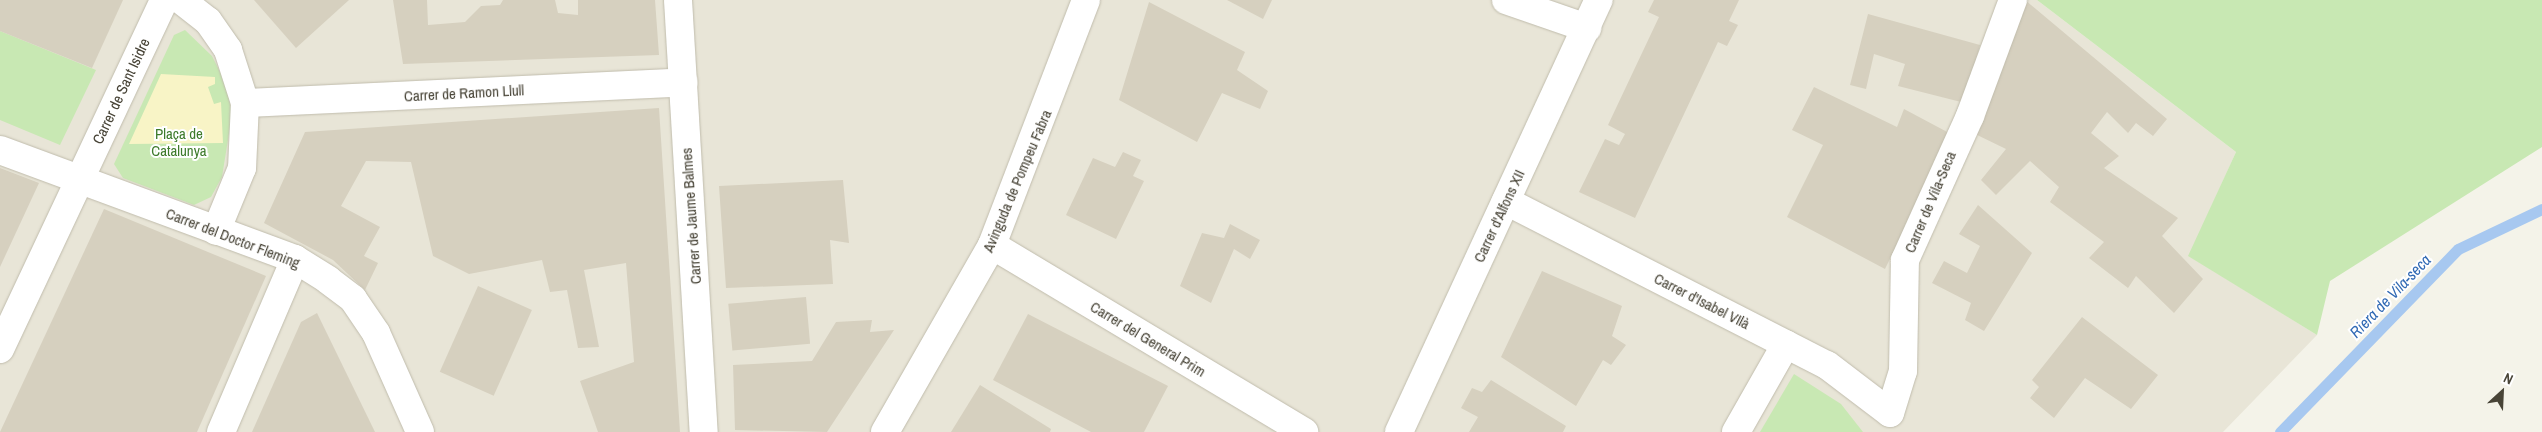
<!DOCTYPE html>
<meta charset="utf-8">
<style>
body{margin:0}
#map{position:relative;width:2542px;height:432px;overflow:hidden;background:#f4f3e9;font-family:"Archivo Narrow",sans-serif}
div>[style]{position:absolute}
.residential>*{inset:0;background:#e8e5d7}
.green>*{inset:0;background:#c8e8b3}
.sand>*{inset:0;background:#f8f4c6}
.stream>*{height:11px;margin:-5.5px;padding:0 5.5px;transform-origin:5.5px;border-radius:5.5px;background:#a7c8f0}
.building>*{inset:0;background:#d6d0bf;transform-origin:0 0}
.roads{filter:drop-shadow(0 0 1px #c0bcac) drop-shadow(0 0 1px #c0bcac)}
.minor>*{height:28px;margin:-14px;padding:0 14px;transform-origin:14px;border-radius:14px;background:#fff}
.tertiary>*{height:28px;margin:-14px;padding:0 14px;transform-origin:14px;border-radius:14px;background:#fff}
span{translate:-50% -50%;white-space:nowrap;text-align:center;line-height:1.15;-webkit-text-stroke:4px #fff;paint-order:stroke}
.street-label{font-size:15px;color:#484437}
.park-label{font-size:15px;color:#3d7a2b}
.water-label{font-size:16px;color:#316ab4;font-style:italic}
.north{position:absolute;left:2477px;top:367px;width:50px;height:50px;-webkit-text-stroke:4px #fff;paint-order:stroke;rotate:25deg;font-size:14px;font-weight:700;line-height:20px;text-align:center;color:#484437}
.north::after{content:'';display:block;margin:auto;width:18px;height:22px;background:#484437;clip-path:polygon(50% 0,100% 100%,50% 72%,0 100%)}
</style>
<div id="map">
<div class="residential">
<i style="clip-path:polygon(0 0,2037px 0,2236px 152px,2189px 256px,2317px 335px,2223px 432px,0 432px)"></i>
</div>
<div class="green">
<i style="clip-path:polygon(2037px 0,2542px 0,2542px 147px,2330px 281px,2317px 335px,2188px 256px,2236px 152px)"></i>
<i style="clip-path:polygon(185px 30px,212px 56px,227px 86px,232px 115px,222px 177px,211px 197px,194px 205px,123px 178px,114px 164px,174px 35px)"></i>
<i style="clip-path:polygon(0 31px,96px 70px,60px 145px,0 120px)"></i>
<i style="clip-path:polygon(1794px 374px,1841px 404px,1863px 432px,1760px 432px)"></i>
</div>
<div class="sand">
<i style="clip-path:polygon(161px 74px,215px 77px,215px 84px,208px 87px,214px 104px,221px 102px,223px 143px,129px 144px)"></i>
</div>
<div class="stream">
<i style="left:2280px;top:432px;width:255px;rotate:-45.8deg"></i>
<i style="left:2458px;top:249px;width:93px;rotate:-25.5deg"></i>
</div>
<div class="building">
<i style="clip-path:polygon(0 0,123px 0,92px 68px,0 31px)"></i>
<i style="clip-path:polygon(254px 0,349px 0,296px 48px)"></i>
<i style="clip-path:polygon(393px 0,427px 0,428px 25px,465px 22px,481px 6px,500px 5px,503px 0,555px 0,558px 13px,578px 15px,578px 0,655px 0,659px 55px,403px 64px)"></i>
<i style="clip-path:polygon(1227px 0,1272px 0,1263px 19px)"></i>
<i style="clip-path:polygon(1654px 0,1739px 0,1729px 21px,1738px 25px,1727px 46px,1718px 42px,1635px 218px,1579px 192px,1605px 139px,1619px 145px,1625px 134px,1608px 125px,1659px 17px,1648px 12px)"></i>
<i style="clip-path:polygon(2025px 0,2167px 119px,2153px 136px,2136px 123px,2128px 133px,2107px 112px,2091px 133px,2119px 156px,2104px 168px,2178px 218px,2162px 236px,2203px 279px,2174px 313px,2136px 276px,2128px 288px,2089px 258px,2104px 242px,2050px 202px,2059px 187px,2030px 161px,1996px 195px,1981px 180px,2006px 149px,1971px 132px)"></i>
<i style="clip-path:polygon(1149px 2px,1245px 52px,1237px 70px,1268px 91px,1260px 109px,1222px 93px,1197px 142px,1119px 100px)"></i>
<i style="clip-path:polygon(1868px 14px,1980px 45px,1965px 103px,1898px 86px,1905px 64px,1874px 54px,1866px 89px,1850px 85px)"></i>
<i style="clip-path:polygon(1814px 87px,1897px 127px,1904px 109px,1951px 134px,1885px 269px,1787px 217px,1823px 145px,1792px 130px)"></i>
<i style="clip-path:polygon(659px 108px,680px 432px,598px 432px,580px 381px,634px 362px,626px 263px,584px 270px,599px 347px,578px 348px,567px 290px,550px 292px,542px 260px,469px 274px,433px 256px,411px 162px,366px 161px,341px 206px,380px 227px,364px 256px,378px 263px,365px 290px,333px 260px,264px 223px,305px 132px)"></i>
<i style="clip-path:polygon(1123px 152px,1141px 160px,1133px 176px,1144px 181px,1116px 239px,1066px 215px,1093px 158px,1115px 167px)"></i>
<i style="clip-path:polygon(0 168px,39px 183px,0 267px)"></i>
<i style="clip-path:polygon(843px 180px,849px 243px,830px 240px,833px 284px,726px 288px,719px 186px)"></i>
<i style="clip-path:polygon(1978px 205px,2032px 253px,1984px 331px,1965px 320px,1971px 303px,1932px 283px,1944px 261px,1967px 273px,1980px 246px,1959px 234px)"></i>
<i style="clip-path:polygon(104px 209px,266px 276px,197px 432px,0 432px)"></i>
<i style="clip-path:polygon(1230px 224px,1260px 240px,1250px 259px,1234px 249px,1211px 303px,1180px 286px,1202px 233px,1224px 238px)"></i>
<i style="clip-path:polygon(1542px 271px,1622px 306px,1612px 336px,1626px 345px,1611px 365px,1603px 360px,1576px 406px,1501px 357px)"></i>
<i style="left:478px;top:286px;width:59px;height:94px;rotate:24deg"></i>
<i style="left:806px;top:297px;width:47px;height:78px;rotate:85deg"></i>
<i style="clip-path:polygon(317px 313px,375px 432px,252px 432px,301px 322px)"></i>
<i style="clip-path:polygon(1028px 314px,1168px 386px,1144px 432px,1091px 432px,993px 380px)"></i>
<i style="clip-path:polygon(2082px 317px,2158px 375px,2131px 409px,2085px 378px,2054px 418px,2030px 398px,2039px 387px,2032px 380px)"></i>
<i style="clip-path:polygon(872px 320px,870px 332px,894px 330px,827px 432px,735px 430px,733px 365px,812px 361px,836px 322px)"></i>
<i style="clip-path:polygon(1491px 380px,1566px 426px,1563px 432px,1469px 432px,1478px 417px,1461px 408px,1472px 388px,1482px 392px)"></i>
<i style="clip-path:polygon(980px 385px,1051px 429px,1050px 432px,951px 432px)"></i>
</div>
<div class="roads">
<div class="minor">
<i style="left:181px;top:0;width:34px;rotate:38deg"></i>
<i style="left:208px;top:21px;width:35px;rotate:55deg"></i>
<i style="left:228px;top:50px;width:56px;rotate:72.2deg"></i>
<i style="left:245px;top:103px;width:65px;rotate:92.6deg"></i>
<i style="left:242px;top:168px;width:68px;rotate:112.4deg"></i>
<i style="left:678px;top:0;width:433px;rotate:86.6deg"></i>
<i style="left:1506px;top:0;width:86px;rotate:19.1deg"></i>
<i style="left:245px;top:103px;width:439px;rotate:-2.7deg"></i>
<i style="left:0;top:150px;width:314px;rotate:20.3deg"></i>
<i style="left:295px;top:259px;width:39px;rotate:32deg"></i>
<i style="left:328px;top:280px;width:31px;rotate:37deg"></i>
<i style="left:353px;top:299px;width:41px;rotate:55.9deg"></i>
<i style="left:376px;top:333px;width:108px;rotate:66deg"></i>
<i style="left:1506px;top:201px;width:360px;rotate:27.1deg"></i>
<i style="left:1827px;top:365px;width:79px;rotate:37.3deg"></i>
<i style="left:992px;top:245px;width:364px;rotate:30.9deg"></i>
<i style="left:0;top:349px;width:386px;rotate:-64.8deg"></i>
<i style="left:1890px;top:413px;width:44px;rotate:-72.8deg"></i>
<i style="left:1903px;top:371px;width:111px;rotate:-89deg"></i>
<i style="left:1905px;top:260px;width:158px;rotate:-65.7deg"></i>
<i style="left:1970px;top:116px;width:124px;rotate:-69.7deg"></i>
<i style="left:221px;top:432px;width:188px;rotate:-66.8deg"></i>
<i style="left:1399px;top:432px;width:476px;rotate:-65.2deg"></i>
<i style="left:1736px;top:432px;width:101px;rotate:-60.4deg"></i>
</div>
<div class="tertiary">
<i style="left:885px;top:432px;width:215px;rotate:-60.2deg"></i>
<i style="left:992px;top:245px;width:262px;rotate:-69deg"></i>
</div>
</div>
<div class="street-label">
<span style="left:121px;top:91px;rotate:-65deg">Carrer de Sant Isidre</span>
<span style="left:464px;top:93px;rotate:-3deg">Carrer de Ramon Llull</span>
<span style="left:1017px;top:181px;rotate:-67deg">Avinguda de Pompeu Fabra</span>
<span style="left:1930px;top:202px;rotate:-67deg">Carrer de Vila-Seca</span>
<span style="left:691px;top:216px;rotate:-94deg">Carrer de Jaume Balmes</span>
<span style="left:1499px;top:216px;rotate:-65deg">Carrer d'Alfons XII</span>
<span style="left:233px;top:238px;rotate:21deg">Carrer del Doctor Fleming</span>
<span style="left:1702px;top:301px;rotate:27deg">Carrer d'Isabel VIlà</span>
<span style="left:1148px;top:339px;rotate:31deg">Carrer del General Prim</span>
</div>
<div class="park-label">
<span style="left:179px;top:142px">Plaça de<br>Catalunya</span>
</div>
<div class="water-label">
<span style="left:2390px;top:296px;rotate:-46deg">Riera de Vila-seca</span>
</div>
<div class="north">N</div>
</div>
